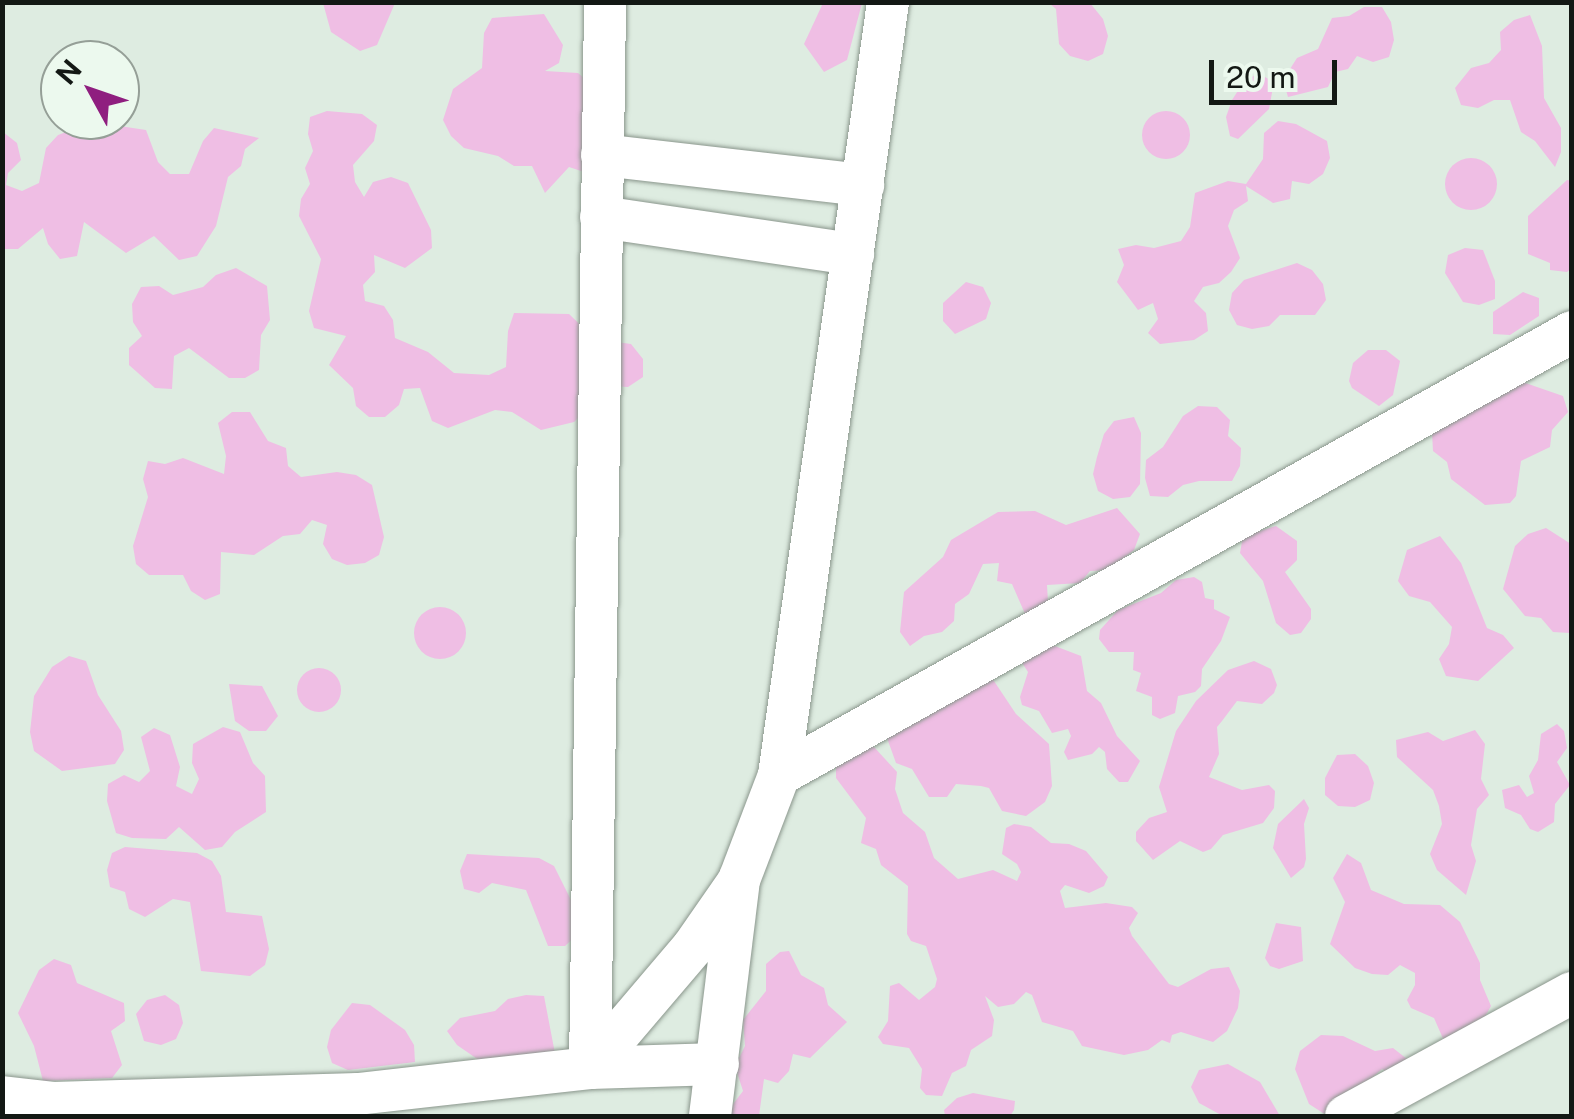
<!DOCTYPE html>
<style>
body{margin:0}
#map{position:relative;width:1574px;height:1119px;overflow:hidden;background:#deece1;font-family:"Public Sans",sans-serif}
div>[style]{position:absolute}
.green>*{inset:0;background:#efbee4}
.round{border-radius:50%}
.roads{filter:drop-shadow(0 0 2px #8a968c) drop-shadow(0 0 2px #8a968c)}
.minor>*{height:42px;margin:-21px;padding:0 21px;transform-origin:21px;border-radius:21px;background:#fff}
span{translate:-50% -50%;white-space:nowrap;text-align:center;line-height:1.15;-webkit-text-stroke:9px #ecf9ee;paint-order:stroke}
.frame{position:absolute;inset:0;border:5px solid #131814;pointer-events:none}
.north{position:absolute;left:40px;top:40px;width:100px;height:100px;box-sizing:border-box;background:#ecf9ee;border:2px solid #959f97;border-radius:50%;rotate:310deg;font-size:28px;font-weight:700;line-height:40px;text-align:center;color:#131814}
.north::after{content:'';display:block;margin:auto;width:35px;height:45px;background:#8f1e7f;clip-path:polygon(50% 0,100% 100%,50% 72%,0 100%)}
.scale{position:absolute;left:1209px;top:60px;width:128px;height:45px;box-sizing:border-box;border:5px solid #131814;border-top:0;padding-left:12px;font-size:30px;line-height:35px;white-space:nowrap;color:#131814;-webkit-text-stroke:8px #ecf9ee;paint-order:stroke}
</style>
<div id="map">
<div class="green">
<i style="clip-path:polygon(323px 3px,323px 2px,395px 3px,377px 45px,360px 51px,331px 32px)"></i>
<i style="clip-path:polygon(823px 3px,862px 3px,847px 60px,824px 72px,804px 44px)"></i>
<i style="clip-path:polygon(1049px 3px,1090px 3px,1103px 19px,1108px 36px,1103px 54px,1088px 61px,1070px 56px,1059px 44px,1056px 9px)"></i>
<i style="clip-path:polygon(1364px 7px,1382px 7px,1391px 22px,1394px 40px,1389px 57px,1373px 62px,1357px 56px,1348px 69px,1335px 72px,1328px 87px,1288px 97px,1283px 80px,1297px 58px,1318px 49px,1332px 18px,1349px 16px)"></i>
<i style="clip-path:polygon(544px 14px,563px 45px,559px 63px,545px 71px,578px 73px,591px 84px,587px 173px,569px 167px,545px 193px,532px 166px,514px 166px,498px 156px,464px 148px,451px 136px,443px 120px,453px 89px,482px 68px,484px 33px,492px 18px)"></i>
<i style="clip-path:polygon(1530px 15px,1542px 46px,1544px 98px,1561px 128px,1561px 152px,1555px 167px,1535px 141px,1521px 132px,1510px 100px,1494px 100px,1478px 108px,1461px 105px,1455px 88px,1471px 68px,1489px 63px,1501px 50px,1500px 32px,1514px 20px)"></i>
<i style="clip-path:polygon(1258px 73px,1274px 82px,1269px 109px,1238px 139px,1230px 136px,1226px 117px,1232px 100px,1243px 83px)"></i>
<i style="clip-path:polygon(327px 111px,362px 114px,377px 125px,374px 141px,353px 165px,355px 182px,364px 197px,373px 182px,391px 177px,408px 183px,431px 230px,432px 248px,405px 268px,374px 255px,375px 272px,363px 285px,365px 301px,384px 306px,393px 320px,395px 338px,428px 352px,454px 373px,489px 375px,506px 367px,508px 331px,514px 313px,569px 314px,595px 339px,631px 344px,643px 359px,643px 377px,628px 387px,611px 386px,574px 422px,541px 430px,512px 412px,495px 410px,448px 428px,432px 421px,420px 388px,404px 389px,399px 405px,385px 417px,369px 417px,356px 406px,353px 388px,329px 365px,346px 336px,314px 328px,309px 311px,321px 259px,299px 216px,301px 199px,310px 184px,305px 168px,313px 151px,308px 134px,310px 117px)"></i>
<i class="round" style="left:1142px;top:111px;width:48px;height:48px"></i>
<i style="clip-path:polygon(1278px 121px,1296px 124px,1327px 141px,1330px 158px,1323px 174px,1309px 184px,1292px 181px,1290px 199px,1273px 203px,1246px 186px,1248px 201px,1234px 210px,1228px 226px,1240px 258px,1231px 272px,1219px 283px,1203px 287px,1194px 301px,1206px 313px,1208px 331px,1194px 340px,1160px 344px,1148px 333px,1158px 319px,1153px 303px,1138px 310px,1117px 282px,1124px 265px,1118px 249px,1136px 245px,1154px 248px,1181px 241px,1190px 227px,1195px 193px,1228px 181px,1246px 184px,1263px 159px,1264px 133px)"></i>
<i style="clip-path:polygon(93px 122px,146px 130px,158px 162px,170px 174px,189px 174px,203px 141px,214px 128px,259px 138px,245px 149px,241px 166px,228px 177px,216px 226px,197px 256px,179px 260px,154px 236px,126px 253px,84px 222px,77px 256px,60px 259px,48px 244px,43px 228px,18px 249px,3px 249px,3px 132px,17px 143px,21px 160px,8px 173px,6px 185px,22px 191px,39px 183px,46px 148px,58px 135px)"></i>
<i class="round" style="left:1445px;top:158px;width:52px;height:52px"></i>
<i style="clip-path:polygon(1567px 180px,1572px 181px,1572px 268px,1567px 272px,1550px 270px,1550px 263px,1528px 254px,1528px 216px)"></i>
<i style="clip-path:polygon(1465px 248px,1483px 250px,1495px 281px,1495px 299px,1479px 305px,1463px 302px,1445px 273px,1448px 255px)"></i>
<i style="clip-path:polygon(1297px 263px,1312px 270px,1323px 284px,1326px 300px,1315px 315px,1280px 315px,1269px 326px,1252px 329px,1237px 325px,1229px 310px,1232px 293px,1244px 280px)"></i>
<i style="clip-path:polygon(236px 268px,267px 286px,270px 320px,261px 335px,259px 370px,245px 378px,229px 378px,189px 348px,174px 356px,172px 389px,155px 388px,129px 365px,129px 348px,142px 336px,133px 322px,132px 304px,141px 287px,159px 286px,173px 295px,203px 287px,216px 275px)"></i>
<i style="clip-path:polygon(966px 282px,983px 287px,991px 303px,986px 319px,955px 334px,943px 321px,943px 303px)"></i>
<i style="clip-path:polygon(1523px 292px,1539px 298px,1539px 316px,1510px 335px,1493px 334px,1493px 312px)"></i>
<i style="clip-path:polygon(1368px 350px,1386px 350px,1400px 361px,1393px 395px,1379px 406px,1352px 388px,1349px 381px,1353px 363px)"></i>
<i style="clip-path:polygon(1520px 381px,1563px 396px,1568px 412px,1552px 430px,1550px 447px,1521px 461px,1516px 496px,1510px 503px,1485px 505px,1451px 479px,1447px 462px,1433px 451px,1432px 432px)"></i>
<i style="clip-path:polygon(1198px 406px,1217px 407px,1230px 420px,1228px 436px,1241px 448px,1240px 466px,1232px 481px,1199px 481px,1183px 485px,1168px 497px,1150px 496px,1145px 478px,1146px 460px,1163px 447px,1183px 416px)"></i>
<i style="clip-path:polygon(232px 412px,250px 412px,268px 441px,286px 448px,288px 466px,301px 477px,337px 472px,356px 475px,372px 485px,384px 537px,379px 555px,365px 563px,347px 565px,332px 559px,323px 544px,327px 525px,312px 520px,300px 534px,283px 536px,254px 555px,221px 552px,220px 594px,205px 600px,191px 591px,183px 575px,149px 575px,136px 564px,133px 546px,148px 497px,143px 479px,148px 461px,165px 464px,183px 458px,224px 474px,226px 456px,218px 423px)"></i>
<i style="clip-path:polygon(1134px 417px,1141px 433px,1140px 484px,1130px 497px,1113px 499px,1098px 491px,1093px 474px,1097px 457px,1104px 434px,1114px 421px)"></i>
<i style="clip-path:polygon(1117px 508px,1140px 534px,1134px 550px,1108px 570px,1090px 571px,1080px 583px,1047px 585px,1048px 602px,1026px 616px,1012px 584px,997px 581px,999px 563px,983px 564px,969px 594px,955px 604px,954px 621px,942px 632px,924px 636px,910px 646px,900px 632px,904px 592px,943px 557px,951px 540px,998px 512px,1035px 511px,1066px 525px)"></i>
<i style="clip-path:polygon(1276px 526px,1297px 541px,1297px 560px,1285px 572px,1311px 609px,1311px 619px,1301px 633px,1290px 635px,1276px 623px,1263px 581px,1240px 553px,1243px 536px)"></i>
<i style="clip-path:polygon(1546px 528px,1571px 544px,1570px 633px,1553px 632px,1541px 618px,1525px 616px,1503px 589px,1515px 546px,1528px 534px)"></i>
<i style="clip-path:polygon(1440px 536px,1461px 563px,1487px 628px,1503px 635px,1514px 648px,1478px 681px,1446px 676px,1439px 659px,1449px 644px,1452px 627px,1430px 602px,1409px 596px,1398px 581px,1407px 550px)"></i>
<i style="clip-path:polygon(1194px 577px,1202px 582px,1205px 598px,1214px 600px,1214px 609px,1230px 617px,1221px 641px,1202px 669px,1201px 686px,1195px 692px,1178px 696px,1175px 713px,1160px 719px,1152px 715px,1152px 697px,1136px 691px,1141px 673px,1133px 670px,1134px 652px,1109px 652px,1099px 639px,1100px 630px,1118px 610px,1161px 593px,1176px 580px)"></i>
<i class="round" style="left:414px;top:607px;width:52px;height:52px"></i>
<i style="clip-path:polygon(1034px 638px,1081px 656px,1087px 691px,1101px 703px,1117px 736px,1140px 761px,1128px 782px,1119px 782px,1107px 769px,1105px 752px,1099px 747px,1092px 754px,1068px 760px,1064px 752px,1071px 736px,1068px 729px,1052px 733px,1039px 711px,1022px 705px,1020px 697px,1028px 672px,1019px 658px)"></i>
<i style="clip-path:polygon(69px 656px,86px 661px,98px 695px,121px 731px,124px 750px,115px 764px,62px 771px,34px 751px,30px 732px,34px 696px,52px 667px)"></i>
<i style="clip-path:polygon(1254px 661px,1271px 669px,1277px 685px,1274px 693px,1262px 704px,1237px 701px,1222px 721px,1217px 727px,1219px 754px,1209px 777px,1242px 790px,1269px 785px,1275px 791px,1274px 808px,1263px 823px,1223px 835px,1211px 849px,1203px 852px,1180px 841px,1153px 860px,1136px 841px,1136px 832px,1149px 818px,1167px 812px,1159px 787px,1176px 731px,1196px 701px,1228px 670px)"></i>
<i class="round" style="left:297px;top:668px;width:44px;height:44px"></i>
<i style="clip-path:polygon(992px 678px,1016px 714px,1049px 744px,1052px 786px,1045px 802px,1026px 816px,1002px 811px,989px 788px,981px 786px,956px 784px,947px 797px,929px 797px,912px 769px,896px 763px,887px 738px)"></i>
<i style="clip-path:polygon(229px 684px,262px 686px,278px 716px,266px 731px,249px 731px,235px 721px)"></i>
<i style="clip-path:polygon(1557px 724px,1564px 731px,1567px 748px,1557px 762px,1570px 785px,1555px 804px,1554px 822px,1538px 832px,1530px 829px,1521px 815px,1505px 808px,1502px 790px,1519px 785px,1527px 797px,1534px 793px,1529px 776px,1538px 760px,1541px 734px)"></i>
<i style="clip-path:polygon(223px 727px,240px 732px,253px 763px,265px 776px,266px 812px,235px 832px,222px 847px,205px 850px,179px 827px,166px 839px,132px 838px,116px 833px,107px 801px,108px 784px,124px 775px,139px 782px,150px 771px,141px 737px,154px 728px,170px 735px,180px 767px,176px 786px,192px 794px,199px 779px,192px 763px,193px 744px)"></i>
<i style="clip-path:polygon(1475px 730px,1485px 744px,1481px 779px,1489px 795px,1477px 809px,1471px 845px,1476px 861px,1466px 895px,1437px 870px,1430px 854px,1442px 824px,1439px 806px,1433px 790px,1397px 757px,1396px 740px,1428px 732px,1443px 741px)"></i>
<i style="clip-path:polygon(865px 745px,874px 747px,897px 772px,895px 789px,903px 813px,925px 832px,934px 858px,958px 879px,993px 870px,1017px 881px,1021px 872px,1017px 864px,1002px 854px,1006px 828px,1014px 824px,1031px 827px,1051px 843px,1069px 844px,1086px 851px,1108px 877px,1104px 886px,1089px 893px,1065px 885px,1060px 891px,1065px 908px,1106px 903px,1132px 907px,1138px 913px,1129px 928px,1132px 936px,1169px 984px,1178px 987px,1211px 969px,1229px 967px,1240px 991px,1238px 1008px,1227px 1031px,1213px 1042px,1181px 1032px,1172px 1035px,1170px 1043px,1162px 1040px,1148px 1050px,1124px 1055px,1082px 1046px,1073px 1031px,1042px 1022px,1032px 995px,1026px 992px,1014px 1004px,998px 1007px,985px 996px,994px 1020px,992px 1036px,971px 1050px,966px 1066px,952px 1073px,942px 1096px,926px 1095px,920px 1088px,922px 1069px,909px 1048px,883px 1044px,878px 1037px,888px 1021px,890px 986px,899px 983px,919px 1000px,935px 987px,937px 979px,926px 946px,911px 941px,907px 934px,908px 886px,881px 865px,876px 849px,861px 843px,866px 818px,836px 778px,836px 759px)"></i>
<i style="clip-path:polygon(1355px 754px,1368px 766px,1374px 783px,1370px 800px,1355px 807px,1338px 806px,1325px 795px,1325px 778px,1337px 755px)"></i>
<i style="clip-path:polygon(1304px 799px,1309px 808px,1304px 824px,1306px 859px,1304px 867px,1291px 878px,1273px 848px,1278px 824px)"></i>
<i style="clip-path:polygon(125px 847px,197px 853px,212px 861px,221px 876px,226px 912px,262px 916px,269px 949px,265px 965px,250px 976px,201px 971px,190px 902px,173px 899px,145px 917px,129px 909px,125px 892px,110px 887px,107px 870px,112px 853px)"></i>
<i style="clip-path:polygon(467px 854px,539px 858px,554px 866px,579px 916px,578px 934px,565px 946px,548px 946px,526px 890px,492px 883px,479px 893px,464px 889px,460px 871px)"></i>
<i style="clip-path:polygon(1347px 854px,1361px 863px,1371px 890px,1404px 904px,1440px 905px,1460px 922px,1480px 963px,1480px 980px,1491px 1006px,1483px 1020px,1448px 1050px,1434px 1018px,1411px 1008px,1407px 1000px,1415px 985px,1415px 973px,1400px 965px,1388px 975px,1372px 974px,1355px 968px,1330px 944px,1345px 902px,1333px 878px)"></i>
<i style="clip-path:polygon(1276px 923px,1301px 927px,1303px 961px,1279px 969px,1270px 966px,1265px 958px)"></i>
<i style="clip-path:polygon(789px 951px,801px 975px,824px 988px,828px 1005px,847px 1022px,810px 1058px,793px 1054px,789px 1071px,778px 1083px,764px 1079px,759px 1116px,724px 1116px,743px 1091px,735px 1066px,745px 1046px,743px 1020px,766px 991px,766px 964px,780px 952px)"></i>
<i style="clip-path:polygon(54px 959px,71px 965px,77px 983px,124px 1003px,125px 1021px,111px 1031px,122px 1065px,112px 1078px,43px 1081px,34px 1046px,18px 1013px,39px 970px)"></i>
<i style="clip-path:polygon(165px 995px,179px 1005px,183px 1023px,176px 1039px,161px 1045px,144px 1041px,136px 1014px,147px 1000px)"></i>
<i style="clip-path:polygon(526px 995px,544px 996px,557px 1064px,486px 1065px,457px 1045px,447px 1031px,460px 1018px,495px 1011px,508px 999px)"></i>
<i style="clip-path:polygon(352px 1003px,370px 1005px,405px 1030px,414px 1045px,415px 1062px,348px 1070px,332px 1063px,327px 1047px,331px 1030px)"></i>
<i style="clip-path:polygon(1321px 1035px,1343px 1036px,1375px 1051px,1393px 1048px,1407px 1059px,1407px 1067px,1390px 1074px,1382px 1069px,1332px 1114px,1323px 1113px,1309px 1104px,1295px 1069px,1300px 1051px)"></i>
<i style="clip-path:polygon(1228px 1064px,1260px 1082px,1280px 1116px,1223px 1116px,1199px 1103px,1191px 1087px,1199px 1070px)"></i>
<i style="clip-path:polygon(973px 1093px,1015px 1101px,1014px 1110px,1010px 1116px,945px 1116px,944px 1110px,957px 1098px)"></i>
</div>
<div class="roads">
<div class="minor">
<i style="left:602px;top:155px;width:263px;rotate:6.6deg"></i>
<i style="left:601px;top:217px;width:255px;rotate:8.4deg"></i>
<i style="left:779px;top:775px;width:908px;rotate:-29.19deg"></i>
<i style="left:590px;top:1068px;width:1066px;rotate:-89.19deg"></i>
<i style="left:590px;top:1068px;width:159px;rotate:-49.6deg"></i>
<i style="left:693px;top:947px;width:75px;rotate:-55.3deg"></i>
<i style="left:2px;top:1097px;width:51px;rotate:6.7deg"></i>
<i style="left:53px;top:1103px;width:305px;rotate:-1.7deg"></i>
<i style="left:358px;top:1094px;width:233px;rotate:-6.4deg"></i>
<i style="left:590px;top:1068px;width:128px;rotate:-1.8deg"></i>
<i style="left:710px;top:1116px;width:238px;rotate:-83deg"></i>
<i style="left:739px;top:880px;width:112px;rotate:-69.1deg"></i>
<i style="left:779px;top:775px;width:781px;rotate:-81.97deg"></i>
<i style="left:1346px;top:1116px;width:257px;rotate:-28.6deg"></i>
</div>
</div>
<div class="frame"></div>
<div class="north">N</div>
<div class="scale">20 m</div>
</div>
